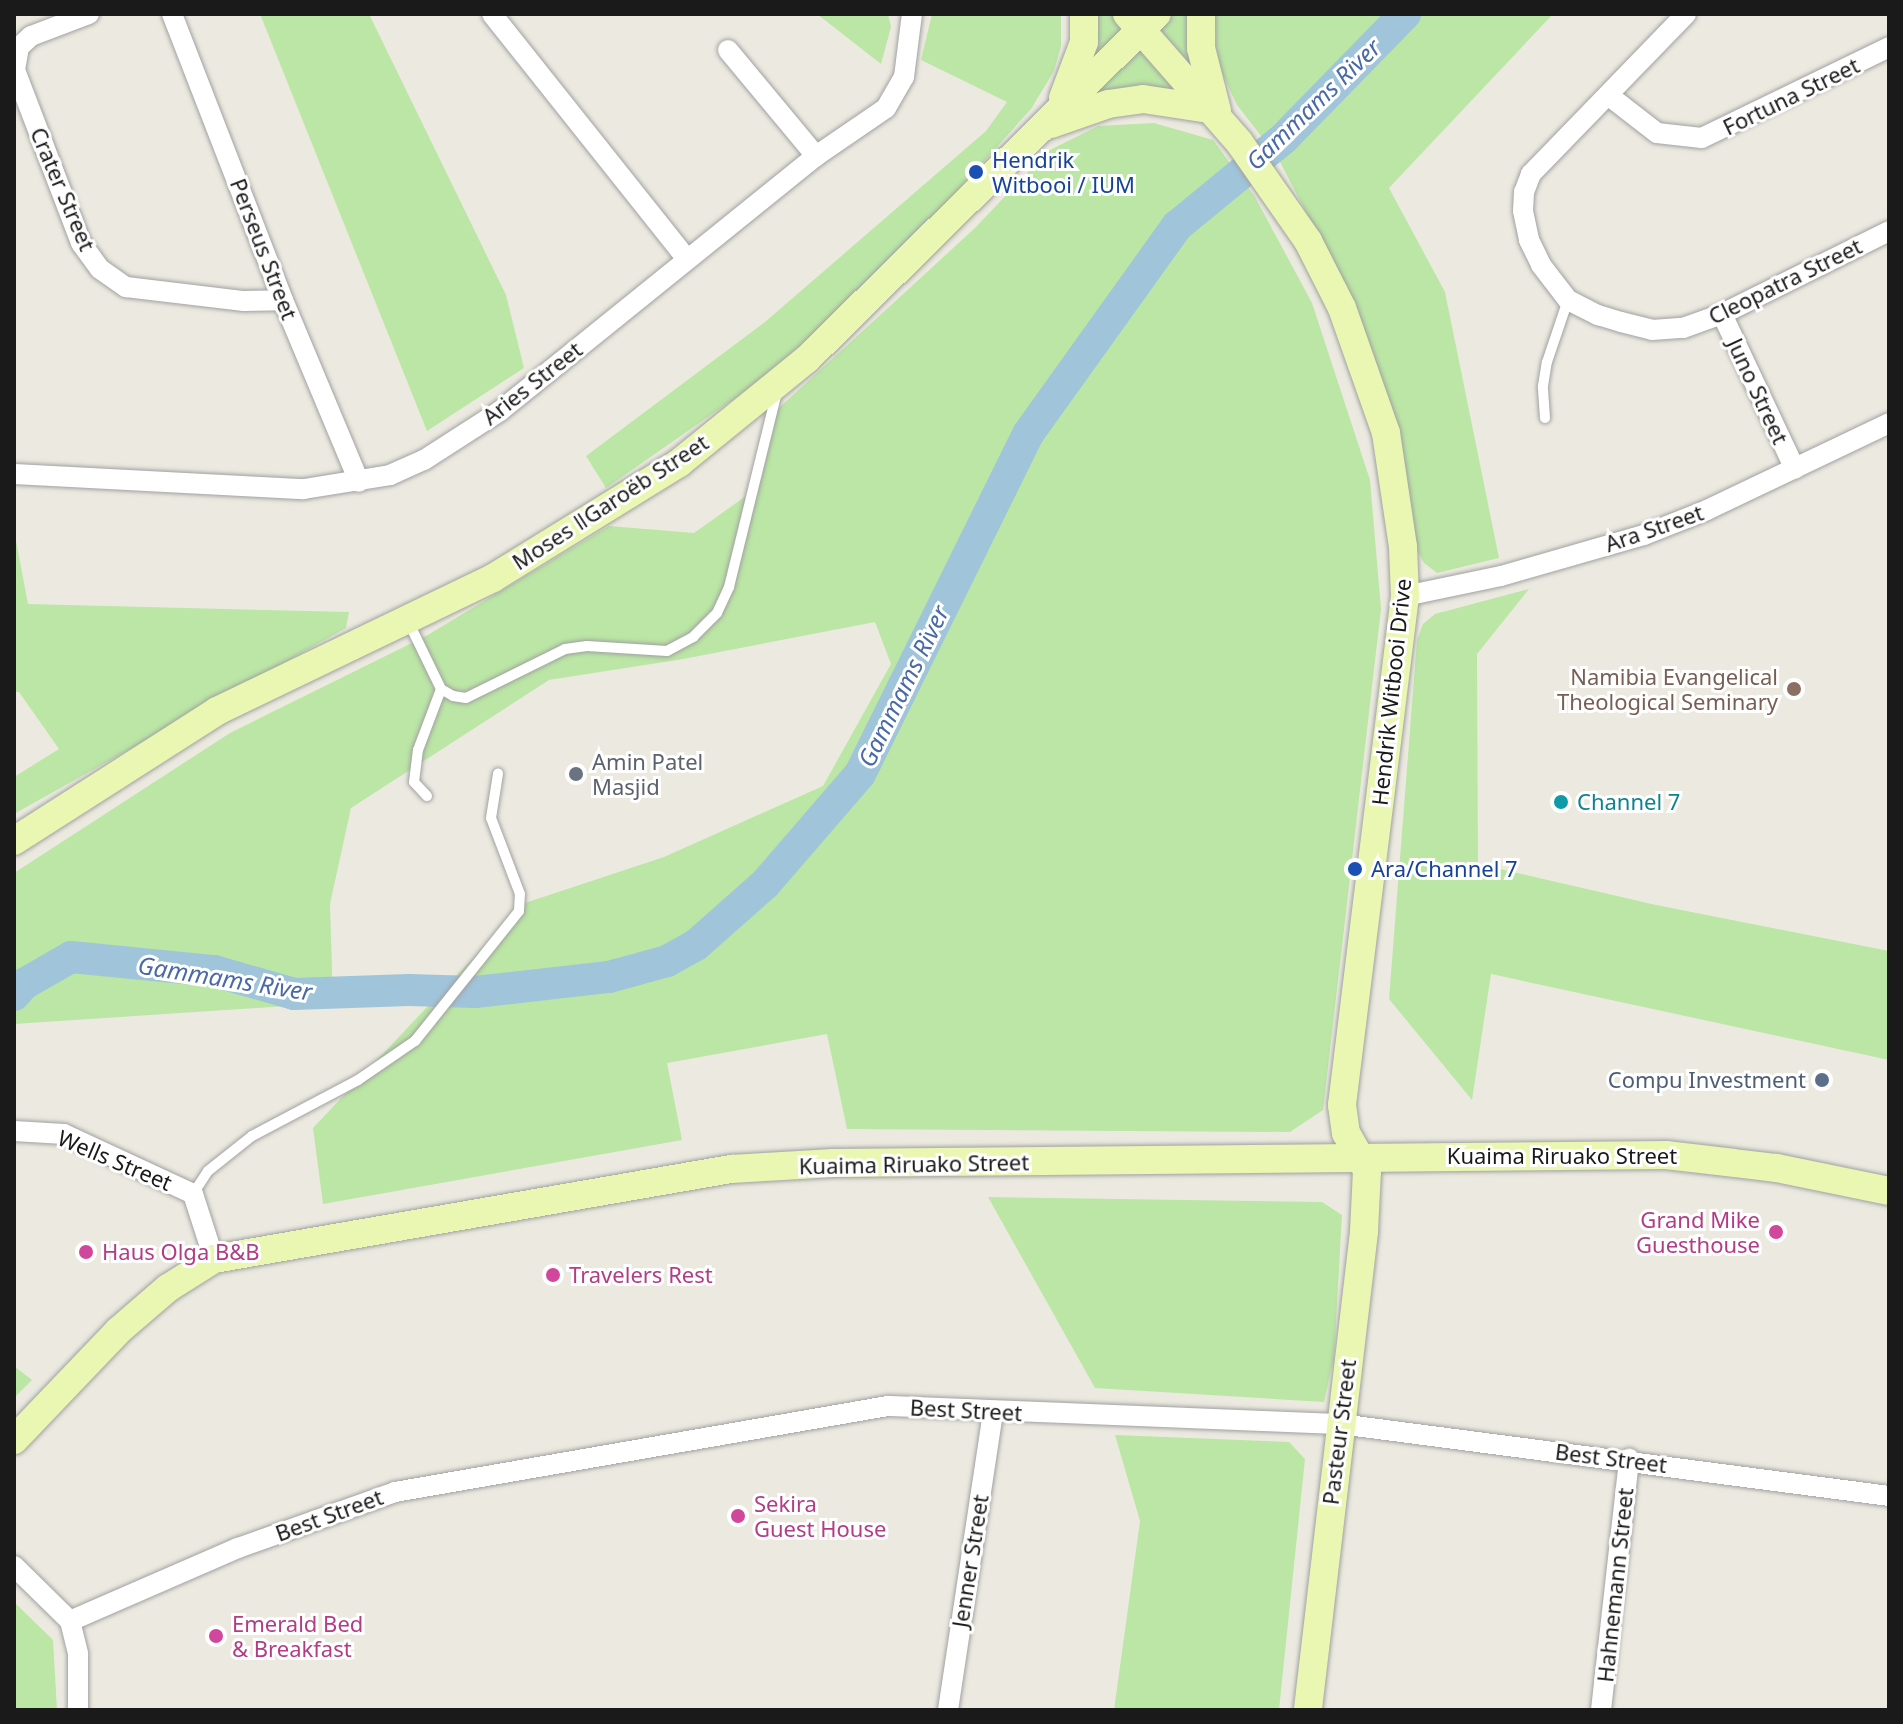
<!DOCTYPE html>
<meta charset="utf-8">
<style>
body{margin:0}
#map{position:relative;width:1903px;height:1724px;overflow:hidden;background:#eceae0;font-family:"Noto Sans",sans-serif}
div>[style]{position:absolute}
.grass>*{inset:0;background:#bbe6a5}
.river>*{height:32px;margin:-16px;padding:0 16px;transform-origin:16px;border-radius:16px;background:#a0c4da}
.roads{filter:drop-shadow(0 0 2px #a1a1a1) drop-shadow(0 0 2px #a1a1a1)}
.lane>*{height:10px;margin:-5px;padding:0 5px;transform-origin:5px;border-radius:5px;background:#fff}
.street>*{height:20px;margin:-10px;padding:0 10px;transform-origin:10px;border-radius:10px;background:#fff}
.secondary>*{height:28px;margin:-14px;padding:0 14px;transform-origin:14px;border-radius:14px;background:#e9f7b2}
.dots>*{width:22px;height:22px;translate:-50% -50%;box-sizing:border-box;border:4px solid #fff;border-radius:50%}
span{translate:-50% -50%;white-space:nowrap;text-align:center;line-height:1.15;-webkit-text-stroke:6px #fff;paint-order:stroke}
.street-label{font-size:22px;color:#1a1a1a}
.transit-label{font-size:22px;color:#164399}
.left{translate:0 -50%;text-align:left}
.education-label{font-size:22px;color:#785e54}
.right{translate:-100% -50%;text-align:right}
.worship-label{font-size:22px;color:#5b616d}
.culture-label{font-size:22px;color:#0d838f}
.service-label{font-size:22px;color:#4e5e75}
.hotel-label{font-size:22px;color:#b23c85}
.water-label{font-size:24px;color:#4a6aa7;font-style:italic}
.frame{position:absolute;inset:0;border:16px solid #1a1a1a;pointer-events:none}
</style>
<div id="map">
<div class="grass">
<i style="clip-path:polygon(260px 14px,369px 14px,506px 295px,524px 368px,427px 431px)"></i>
<i style="clip-path:polygon(817px 14px,888px 14px,891px 27px,881px 64px)"></i>
<i style="clip-path:polygon(932px 14px,1061px 14px,1061px 46px,1054px 71px,1031px 109px,929px 222px,847px 304px,758px 382px,606px 488px,586px 456px,765px 322px,986px 131px,1007px 102px,921px 60px)"></i>
<i style="clip-path:polygon(1087px 14px,1113px 14px,1125px 28px,1080px 75px)"></i>
<i style="clip-path:polygon(1170px 14px,1194px 14px,1200px 76px,1158px 27px)"></i>
<i style="clip-path:polygon(1215px 14px,1553px 14px,1389px 188px,1445px 292px,1499px 558px,1437px 573px,1424px 563px,1416px 549px,1405px 466px,1337px 272px,1278px 158px,1237px 105px,1217px 62px)"></i>
<i style="clip-path:polygon(1139px 49px,1187px 102px,1084px 107px)"></i>
<i style="clip-path:polygon(1154px 123px,1213px 140px,1255px 197px,1312px 303px,1370px 480px,1381px 609px,1323px 1110px,1290px 1132px,847px 1129px,827px 1034px,667px 1063px,682px 1140px,323px 1204px,313px 1128px,525px 903px,664px 857px,823px 786px,891px 664px,875px 622px,683px 659px,549px 680px,351px 808px,330px 904px,333px 1003px,14px 1024px,14px 873px,230px 733px,426px 636px,609px 526px,694px 533px,746px 496px,768px 418px,975px 228px,1048px 151px,1098px 126px)"></i>
<i style="clip-path:polygon(14px 530px,28px 604px,349px 612px,346px 628px,14px 814px,14px 777px,59px 749px,19px 692px,14px 692px)"></i>
<i style="clip-path:polygon(1529px 589px,1477px 654px,1478px 864px,1656px 905px,1889px 951px,1889px 1060px,1491px 974px,1472px 1100px,1389px 999px,1417px 640px,1423px 624px,1435px 614px)"></i>
<i style="clip-path:polygon(988px 1197px,1322px 1202px,1342px 1215px,1334px 1357px,1324px 1402px,1095px 1388px)"></i>
<i style="clip-path:polygon(14px 1366px,32px 1380px,14px 1398px)"></i>
<i style="clip-path:polygon(1115px 1435px,1289px 1442px,1305px 1459px,1279px 1710px,1114px 1710px,1140px 1521px)"></i>
<i style="clip-path:polygon(14px 1602px,53px 1640px,57px 1710px,14px 1710px)"></i>
</div>
<div class="river">
<i style="left:14px;top:995px;width:15px;rotate:-48deg"></i>
<i style="left:24px;top:984px;width:54px;rotate:-29.9deg"></i>
<i style="left:71px;top:957px;width:144px;rotate:5.6deg"></i>
<i style="left:214px;top:971px;width:83px;rotate:16deg"></i>
<i style="left:294px;top:994px;width:115px;rotate:-2deg"></i>
<i style="left:409px;top:990px;width:66px;rotate:1.7deg"></i>
<i style="left:475px;top:992px;width:135px;rotate:-6.4deg"></i>
<i style="left:609px;top:977px;width:60px;rotate:-15.4deg"></i>
<i style="left:667px;top:961px;width:33px;rotate:-29deg"></i>
<i style="left:696px;top:945px;width:92px;rotate:-41.5deg"></i>
<i style="left:765px;top:884px;width:145px;rotate:-49.2deg"></i>
<i style="left:860px;top:774px;width:379px;rotate:-63.7deg"></i>
<i style="left:1028px;top:434px;width:256px;rotate:-54.4deg"></i>
<i style="left:1177px;top:226px;width:137px;rotate:-39.4deg"></i>
<i style="left:1283px;top:139px;width:175px;rotate:-45.7deg"></i>
</div>
<div class="roads">
<div class="lane">
<i style="left:1545px;top:418px;width:32px;rotate:-94deg"></i>
<i style="left:1543px;top:386px;width:24px;rotate:-81deg"></i>
<i style="left:1547px;top:362px;width:65px;rotate:-71.3deg"></i>
<i style="left:408px;top:621px;width:76px;rotate:64.1deg"></i>
<i style="left:441px;top:689px;width:14px;rotate:30deg"></i>
<i style="left:453px;top:696px;width:13px;rotate:9deg"></i>
<i style="left:466px;top:698px;width:110px;rotate:-26.3deg"></i>
<i style="left:565px;top:649px;width:22px;rotate:-8deg"></i>
<i style="left:587px;top:646px;width:80px;rotate:3.6deg"></i>
<i style="left:667px;top:651px;width:30px;rotate:-28deg"></i>
<i style="left:693px;top:637px;width:34px;rotate:-45deg"></i>
<i style="left:717px;top:613px;width:29px;rotate:-65deg"></i>
<i style="left:729px;top:587px;width:201px;rotate:-76.2deg"></i>
<i style="left:427px;top:796px;width:19px;rotate:-133deg"></i>
<i style="left:414px;top:782px;width:32px;rotate:-83deg"></i>
<i style="left:418px;top:750px;width:65px;rotate:-69.3deg"></i>
<i style="left:193px;top:1194px;width:27px;rotate:-57deg"></i>
<i style="left:208px;top:1171px;width:56px;rotate:-38.5deg"></i>
<i style="left:252px;top:1136px;width:120px;rotate:-27.8deg"></i>
<i style="left:358px;top:1080px;width:69px;rotate:-34.4deg"></i>
<i style="left:415px;top:1041px;width:166px;rotate:-51.3deg"></i>
<i style="left:519px;top:911px;width:17px;rotate:-87deg"></i>
<i style="left:520px;top:894px;width:81px;rotate:-110.9deg"></i>
<i style="left:491px;top:818px;width:45px;rotate:-81deg"></i>
</div>
<div class="street">
<i style="left:89px;top:14px;width:62px;rotate:159.2deg"></i>
<i style="left:31px;top:36px;width:16px;rotate:137deg"></i>
<i style="left:19px;top:47px;width:23px;rotate:100deg"></i>
<i style="left:15px;top:70px;width:185px;rotate:69.1deg"></i>
<i style="left:81px;top:243px;width:32px;rotate:54deg"></i>
<i style="left:100px;top:269px;width:32px;rotate:35deg"></i>
<i style="left:126px;top:287px;width:119px;rotate:6.8deg"></i>
<i style="left:244px;top:301px;width:39px;rotate:-1deg"></i>
<i style="left:172px;top:14px;width:307px;rotate:68.8deg"></i>
<i style="left:283px;top:300px;width:197px;rotate:67.3deg"></i>
<i style="left:492px;top:14px;width:313px;rotate:51.5deg"></i>
<i style="left:1686px;top:14px;width:223px;rotate:134.1deg"></i>
<i style="left:1531px;top:174px;width:19px;rotate:111deg"></i>
<i style="left:1524px;top:192px;width:19px;rotate:93deg"></i>
<i style="left:1523px;top:211px;width:30px;rotate:78deg"></i>
<i style="left:1529px;top:240px;width:28px;rotate:64deg"></i>
<i style="left:1541px;top:265px;width:44px;rotate:52.4deg"></i>
<i style="left:1568px;top:300px;width:34px;rotate:27deg"></i>
<i style="left:1598px;top:315px;width:24px;rotate:17deg"></i>
<i style="left:1621px;top:322px;width:32px;rotate:14deg"></i>
<i style="left:1652px;top:330px;width:31px;rotate:-4deg"></i>
<i style="left:1683px;top:328px;width:41px;rotate:-19.7deg"></i>
<i style="left:1722px;top:314px;width:186px;rotate:-26.4deg"></i>
<i style="left:728px;top:50px;width:138px;rotate:50.3deg"></i>
<i style="left:1608px;top:95px;width:62px;rotate:37.8deg"></i>
<i style="left:1657px;top:133px;width:45px;rotate:6.3deg"></i>
<i style="left:1702px;top:138px;width:208px;rotate:-25.9deg"></i>
<i style="left:1722px;top:314px;width:171px;rotate:64.8deg"></i>
<i style="left:14px;top:474px;width:290px;rotate:3deg"></i>
<i style="left:304px;top:489px;width:87px;rotate:-9.2deg"></i>
<i style="left:390px;top:475px;width:37px;rotate:-24deg"></i>
<i style="left:424px;top:460px;width:90px;rotate:-32.8deg"></i>
<i style="left:500px;top:411px;width:406px;rotate:-38.9deg"></i>
<i style="left:816px;top:156px;width:85px;rotate:-34.4deg"></i>
<i style="left:886px;top:108px;width:36px;rotate:-60deg"></i>
<i style="left:904px;top:77px;width:64px;rotate:-82.8deg"></i>
<i style="left:1405px;top:596px;width:98px;rotate:-11.8deg"></i>
<i style="left:1501px;top:576px;width:149px;rotate:-16deg"></i>
<i style="left:1644px;top:535px;width:68px;rotate:-21.6deg"></i>
<i style="left:1707px;top:510px;width:202px;rotate:-25.5deg"></i>
<i style="left:14px;top:1131px;width:50px;rotate:3.4deg"></i>
<i style="left:64px;top:1134px;width:142px;rotate:24.9deg"></i>
<i style="left:193px;top:1194px;width:68px;rotate:72.1deg"></i>
<i style="left:14px;top:1566px;width:78px;rotate:44.5deg"></i>
<i style="left:70px;top:1621px;width:34px;rotate:76deg"></i>
<i style="left:78px;top:1654px;width:56px;rotate:90deg"></i>
<i style="left:70px;top:1621px;width:183px;rotate:-23.5deg"></i>
<i style="left:238px;top:1548px;width:167px;rotate:-19.6deg"></i>
<i style="left:395px;top:1492px;width:500px;rotate:-9.9deg"></i>
<i style="left:888px;top:1406px;width:452px;rotate:2.3deg"></i>
<i style="left:1340px;top:1424px;width:554px;rotate:7.47deg"></i>
<i style="left:948px;top:1710px;width:301px;rotate:-81.4deg"></i>
<i style="left:1601px;top:1710px;width:253px;rotate:-83.6deg"></i>
</div>
<div class="secondary">
<i style="left:1127px;top:14px;width:170px;rotate:48.8deg"></i>
<i style="left:1239px;top:142px;width:121px;rotate:55.1deg"></i>
<i style="left:1308px;top:241px;width:75px;rotate:63.1deg"></i>
<i style="left:1342px;top:308px;width:133px;rotate:70.6deg"></i>
<i style="left:1386px;top:433px;width:115px;rotate:81.5deg"></i>
<i style="left:1403px;top:547px;width:49px;rotate:87.7deg"></i>
<i style="left:1405px;top:596px;width:513px;rotate:97.06deg"></i>
<i style="left:1342px;top:1105px;width:28px;rotate:82deg"></i>
<i style="left:1346px;top:1133px;width:43px;rotate:60.4deg"></i>
<i style="left:1367px;top:1170px;width:62px;rotate:92.8deg"></i>
<i style="left:1364px;top:1232px;width:481px;rotate:96.7deg"></i>
<i style="left:1201px;top:14px;width:34px;rotate:90deg"></i>
<i style="left:1201px;top:48px;width:65px;rotate:75.7deg"></i>
<i style="left:1063px;top:98px;width:60px;rotate:-69.4deg"></i>
<i style="left:1084px;top:42px;width:28px;rotate:-90deg"></i>
<i style="left:1051px;top:124px;width:60px;rotate:-19.3deg"></i>
<i style="left:1108px;top:104px;width:35px;rotate:-8deg"></i>
<i style="left:1143px;top:99px;width:68px;rotate:8.5deg"></i>
<i style="left:14px;top:841px;width:241px;rotate:-32.6deg"></i>
<i style="left:217px;top:711px;width:306px;rotate:-25.7deg"></i>
<i style="left:493px;top:578px;width:219px;rotate:-31.7deg"></i>
<i style="left:679px;top:463px;width:165px;rotate:-39.1deg"></i>
<i style="left:807px;top:359px;width:491px;rotate:-44.6deg"></i>
<i style="left:14px;top:1440px;width:151px;rotate:-46.3deg"></i>
<i style="left:118px;top:1331px;width:66px;rotate:-40.7deg"></i>
<i style="left:168px;top:1288px;width:54px;rotate:-32.2deg"></i>
<i style="left:214px;top:1259px;width:525px;rotate:-9.88deg"></i>
<i style="left:731px;top:1169px;width:102px;rotate:-3.4deg"></i>
<i style="left:833px;top:1163px;width:833px;rotate:-0.55deg"></i>
<i style="left:1666px;top:1155px;width:112px;rotate:6.7deg"></i>
<i style="left:1777px;top:1168px;width:114px;rotate:11.6deg"></i>
</div>
</div>
<div class="dots">
<i style="left:976px;top:172px;background:#1a4fb4"></i>
<i style="left:1794px;top:689px;background:#8d6e63"></i>
<i style="left:576px;top:774px;background:#6b7280"></i>
<i style="left:1561px;top:802px;background:#0f9aa8"></i>
<i style="left:1355px;top:869px;background:#1a4fb4"></i>
<i style="left:1822px;top:1080px;background:#5c6f8a"></i>
<i style="left:1776px;top:1232px;background:#d1479c"></i>
<i style="left:86px;top:1252px;background:#d1479c"></i>
<i style="left:553px;top:1275px;background:#d1479c"></i>
<i style="left:738px;top:1516px;background:#d1479c"></i>
<i style="left:216px;top:1636px;background:#d1479c"></i>
</div>
<div class="street-label">
<span style="left:1791px;top:96px;rotate:-26deg">Fortuna Street</span>
<span style="left:63px;top:189px;rotate:67deg">Crater Street</span>
<span style="left:264px;top:249px;rotate:69deg">Perseus Street</span>
<span style="left:1785px;top:281px;rotate:-26deg">Cleopatra Street</span>
<span style="left:532px;top:383px;rotate:-38deg">Aries Street</span>
<span style="left:1758px;top:391px;rotate:65deg">Juno Street</span>
<span style="left:610px;top:502px;rotate:-33deg">Moses ǁGaroëb Street</span>
<span style="left:1654px;top:528px;rotate:-19deg">Ara Street</span>
<span style="left:1391px;top:692px;rotate:-84deg">Hendrik Witbooi Drive</span>
<span style="left:1562px;top:1156px">Kuaima Riruako Street</span>
<span style="left:115px;top:1160px;rotate:23deg">Wells Street</span>
<span style="left:914px;top:1164px;rotate:-1deg">Kuaima Riruako Street</span>
<span style="left:966px;top:1410px;rotate:3deg">Best Street</span>
<span style="left:1339px;top:1432px;rotate:-83deg">Pasteur Street</span>
<span style="left:1611px;top:1458px;rotate:7deg">Best Street</span>
<span style="left:329px;top:1515px;rotate:-20deg">Best Street</span>
<span style="left:970px;top:1561px;rotate:-81deg">Jenner Street</span>
<span style="left:1615px;top:1585px;rotate:-84deg">Hahnemann Street</span>
</div>
<div class="transit-label">
<span class="left" style="left:992px;top:172px">Hendrik<br>Witbooi / IUM</span>
<span class="left" style="left:1371px;top:869px">Ara/Channel 7</span>
</div>
<div class="education-label">
<span class="right" style="left:1778px;top:689px">Namibia Evangelical<br>Theological Seminary</span>
</div>
<div class="worship-label">
<span class="left" style="left:592px;top:774px">Amin Patel<br>Masjid</span>
</div>
<div class="culture-label">
<span class="left" style="left:1577px;top:802px">Channel 7</span>
</div>
<div class="service-label">
<span class="right" style="left:1806px;top:1080px">Compu Investment</span>
</div>
<div class="hotel-label">
<span class="right" style="left:1760px;top:1232px">Grand Mike<br>Guesthouse</span>
<span class="left" style="left:102px;top:1252px">Haus Olga B&amp;B</span>
<span class="left" style="left:569px;top:1275px">Travelers Rest</span>
<span class="left" style="left:754px;top:1516px">Sekira<br>Guest House</span>
<span class="left" style="left:232px;top:1636px">Emerald Bed<br>&amp; Breakfast</span>
</div>
<div class="water-label">
<span style="left:1313px;top:104px;rotate:-44deg">Gammams River</span>
<span style="left:903px;top:686px;rotate:-64deg">Gammams River</span>
<span style="left:225px;top:978px;rotate:9deg">Gammams River</span>
</div>
<div class="frame"></div>
</div>
